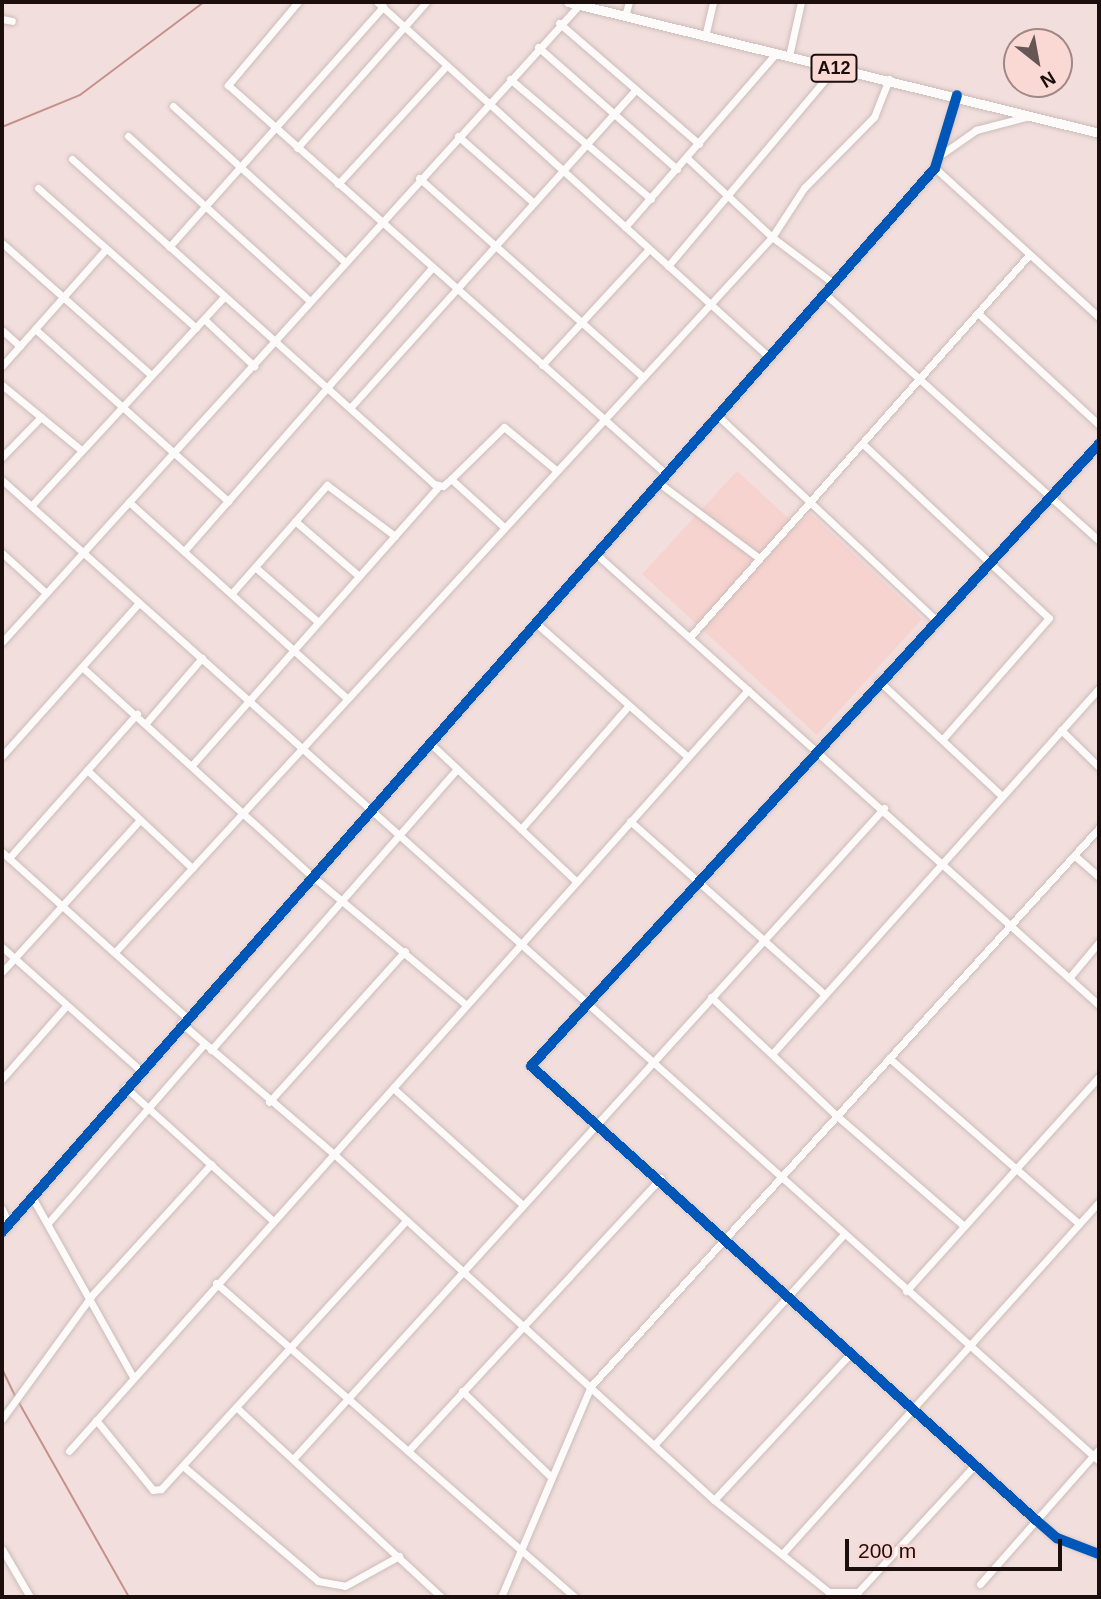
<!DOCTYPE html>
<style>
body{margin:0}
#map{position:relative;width:1101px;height:1599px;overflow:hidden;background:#f2dfdd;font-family:Helvetica,sans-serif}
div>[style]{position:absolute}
.built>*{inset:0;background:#f6d3cf}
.stream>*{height:2px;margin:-1px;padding:0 1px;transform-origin:1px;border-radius:1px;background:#c5918b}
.roads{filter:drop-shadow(0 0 2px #ccbcba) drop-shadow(0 0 2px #ccbcba)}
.minor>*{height:7px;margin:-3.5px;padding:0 3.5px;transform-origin:3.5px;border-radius:3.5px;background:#fdfafa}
.major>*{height:9px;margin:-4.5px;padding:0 4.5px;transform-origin:4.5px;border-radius:4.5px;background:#fdfafa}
.cycleway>*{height:10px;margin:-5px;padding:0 5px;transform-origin:5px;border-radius:5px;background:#0057b8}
span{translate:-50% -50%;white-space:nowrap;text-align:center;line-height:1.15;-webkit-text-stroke:5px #fad9d5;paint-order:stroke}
.shield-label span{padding:2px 5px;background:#fad9d5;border:2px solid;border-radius:5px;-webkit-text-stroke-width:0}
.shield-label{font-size:18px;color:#1b0e0d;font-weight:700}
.frame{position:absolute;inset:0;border:4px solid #1b0e0d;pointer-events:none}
.north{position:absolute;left:1003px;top:28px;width:70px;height:70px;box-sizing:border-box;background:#fad9d5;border:2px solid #a18885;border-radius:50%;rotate:149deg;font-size:19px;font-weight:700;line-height:28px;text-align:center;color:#1b0e0d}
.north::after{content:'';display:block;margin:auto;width:24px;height:32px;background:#665756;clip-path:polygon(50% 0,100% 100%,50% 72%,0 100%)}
.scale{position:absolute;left:845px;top:1539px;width:217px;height:32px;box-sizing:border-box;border:4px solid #1b0e0d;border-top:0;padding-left:9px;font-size:21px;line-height:24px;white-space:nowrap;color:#1b0e0d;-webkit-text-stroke:5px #fad9d5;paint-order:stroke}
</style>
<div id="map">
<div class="built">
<i style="clip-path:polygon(737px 471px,797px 526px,810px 513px,922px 619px,817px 735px,642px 574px)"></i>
</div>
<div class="stream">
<i style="left:2px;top:127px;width:84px;rotate:-22.3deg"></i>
<i style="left:80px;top:95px;width:155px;rotate:-36.9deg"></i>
<i style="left:2px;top:1369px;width:30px;rotate:64deg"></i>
<i style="left:18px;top:1401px;width:225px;rotate:60.5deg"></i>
</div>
<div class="roads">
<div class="minor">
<i style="left:298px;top:2px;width:109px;rotate:130.1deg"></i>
<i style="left:228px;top:85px;width:586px;rotate:41.61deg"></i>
<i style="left:377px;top:2px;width:530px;rotate:42.17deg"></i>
<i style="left:625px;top:16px;width:15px;rotate:-74deg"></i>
<i style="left:2px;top:19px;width:10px;rotate:11deg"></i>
<i style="left:559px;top:23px;width:185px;rotate:40.8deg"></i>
<i style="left:705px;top:37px;width:36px;rotate:-77deg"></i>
<i style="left:538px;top:47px;width:185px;rotate:41.3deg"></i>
<i style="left:789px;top:56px;width:55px;rotate:-77.5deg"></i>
<i style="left:510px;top:79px;width:185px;rotate:40.4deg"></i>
<i style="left:173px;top:106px;width:232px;rotate:42.2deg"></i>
<i style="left:128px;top:136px;width:246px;rotate:42.2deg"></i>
<i style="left:458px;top:136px;width:101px;rotate:41.4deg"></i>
<i style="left:297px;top:148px;width:195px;rotate:-48.5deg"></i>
<i style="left:942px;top:154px;width:42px;rotate:-35.2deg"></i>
<i style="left:976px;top:130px;width:52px;rotate:-14.6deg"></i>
<i style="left:687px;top:158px;width:116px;rotate:42.9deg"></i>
<i style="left:772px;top:237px;width:76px;rotate:37deg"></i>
<i style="left:72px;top:159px;width:486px;rotate:41.9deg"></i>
<i style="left:434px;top:484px;width:9px;rotate:13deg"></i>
<i style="left:443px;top:486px;width:11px;rotate:-41deg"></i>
<i style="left:451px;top:479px;width:72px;rotate:42.2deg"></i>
<i style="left:935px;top:168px;width:222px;rotate:42.3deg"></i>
<i style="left:419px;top:178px;width:298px;rotate:41.6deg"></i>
<i style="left:338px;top:184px;width:161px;rotate:-47.5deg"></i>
<i style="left:38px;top:188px;width:211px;rotate:41.5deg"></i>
<i style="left:625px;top:227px;width:230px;rotate:-49deg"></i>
<i style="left:2px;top:243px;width:199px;rotate:41.5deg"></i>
<i style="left:169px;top:247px;width:322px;rotate:-48.3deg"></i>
<i style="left:668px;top:266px;width:259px;rotate:-49.9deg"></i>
<i style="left:824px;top:293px;width:370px;rotate:42deg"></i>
<i style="left:980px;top:315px;width:162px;rotate:42.7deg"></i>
<i style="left:204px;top:319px;width:69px;rotate:43.2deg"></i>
<i style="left:35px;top:329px;width:259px;rotate:41.7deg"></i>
<i style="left:2px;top:330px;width:24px;rotate:42deg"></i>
<i style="left:542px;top:365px;width:158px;rotate:-47.3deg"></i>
<i style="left:2px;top:366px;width:155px;rotate:-48.4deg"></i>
<i style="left:2px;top:385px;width:102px;rotate:39.4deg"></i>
<i style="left:350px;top:408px;width:427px;rotate:-48.1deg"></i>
<i style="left:718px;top:416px;width:297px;rotate:43.1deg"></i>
<i style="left:1099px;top:444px;width:842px;rotate:132.4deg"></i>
<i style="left:531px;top:1066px;width:679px;rotate:41.96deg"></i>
<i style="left:1036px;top:1520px;width:28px;rotate:41deg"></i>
<i style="left:1057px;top:1538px;width:45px;rotate:20.9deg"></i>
<i style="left:864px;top:445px;width:253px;rotate:43.1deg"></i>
<i style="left:1049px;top:618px;width:162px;rotate:131.3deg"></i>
<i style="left:2px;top:457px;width:56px;rotate:-45.7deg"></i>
<i style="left:451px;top:479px;width:74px;rotate:-44.5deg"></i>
<i style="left:504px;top:427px;width:67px;rotate:39.6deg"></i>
<i style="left:2px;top:480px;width:1472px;rotate:41.8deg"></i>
<i style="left:659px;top:483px;width:125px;rotate:36.9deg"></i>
<i style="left:129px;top:502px;width:293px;rotate:42deg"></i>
<i style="left:31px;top:506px;width:284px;rotate:-47.3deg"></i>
<i style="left:295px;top:521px;width:84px;rotate:40.7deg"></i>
<i style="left:185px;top:550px;width:375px;rotate:-48.8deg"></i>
<i style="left:2px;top:553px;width:59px;rotate:42.3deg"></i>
<i style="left:596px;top:554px;width:676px;rotate:41.88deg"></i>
<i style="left:255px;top:567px;width:84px;rotate:41.1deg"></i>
<i style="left:232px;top:593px;width:144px;rotate:-48.7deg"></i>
<i style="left:327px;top:485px;width:85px;rotate:36.9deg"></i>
<i style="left:537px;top:624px;width:201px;rotate:41.4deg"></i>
<i style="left:690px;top:637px;width:511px;rotate:-48.41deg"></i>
<i style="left:2px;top:642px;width:861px;rotate:-47.82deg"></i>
<i style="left:82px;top:667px;width:311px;rotate:42.3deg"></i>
<i style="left:312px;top:876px;width:199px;rotate:39.9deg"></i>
<i style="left:879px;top:681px;width:168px;rotate:43.1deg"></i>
<i style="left:146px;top:723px;width:86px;rotate:-49.3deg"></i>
<i style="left:1061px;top:730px;width:53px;rotate:44.2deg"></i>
<i style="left:431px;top:744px;width:199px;rotate:43.4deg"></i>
<i style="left:2px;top:756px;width:205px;rotate:-48.2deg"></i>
<i style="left:193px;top:764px;width:371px;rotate:-48.5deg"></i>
<i style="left:87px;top:770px;width:144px;rotate:43deg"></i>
<i style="left:630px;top:821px;width:259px;rotate:41.7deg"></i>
<i style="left:521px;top:829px;width:164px;rotate:-48.9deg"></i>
<i style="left:2px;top:852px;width:247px;rotate:41.9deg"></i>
<i style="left:1075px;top:856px;width:32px;rotate:41deg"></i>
<i style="left:9px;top:858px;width:193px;rotate:-48.4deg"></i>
<i style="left:2px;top:947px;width:185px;rotate:41.7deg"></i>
<i style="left:116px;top:951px;width:970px;rotate:-47.42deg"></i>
<i style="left:772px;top:237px;width:59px;rotate:-56.9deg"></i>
<i style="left:804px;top:188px;width:100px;rotate:-45.4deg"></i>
<i style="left:874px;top:117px;width:41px;rotate:-68.5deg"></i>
<i style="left:2px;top:972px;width:205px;rotate:-47.8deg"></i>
<i style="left:1069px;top:978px;width:47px;rotate:-50.2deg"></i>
<i style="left:711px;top:997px;width:173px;rotate:43.4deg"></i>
<i style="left:837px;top:1116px;width:168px;rotate:40.9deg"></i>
<i style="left:181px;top:1023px;width:203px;rotate:40.6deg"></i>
<i style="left:335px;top:1155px;width:513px;rotate:42.31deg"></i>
<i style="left:714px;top:1500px;width:147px;rotate:38.7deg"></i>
<i style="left:829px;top:1592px;width:29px"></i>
<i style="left:858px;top:1592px;width:171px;rotate:-47.4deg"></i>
<i style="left:211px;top:1050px;width:373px;rotate:-48.8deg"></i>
<i style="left:772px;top:1054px;width:491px;rotate:-48.2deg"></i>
<i style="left:889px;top:1058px;width:252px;rotate:41.1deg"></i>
<i style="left:2px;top:1079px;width:98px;rotate:-48.7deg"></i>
<i style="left:125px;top:1087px;width:198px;rotate:42.1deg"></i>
<i style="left:393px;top:1088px;width:173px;rotate:42deg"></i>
<i style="left:269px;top:1102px;width:203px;rotate:-48deg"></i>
<i style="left:32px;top:1197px;width:206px;rotate:60.7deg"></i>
<i style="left:2px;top:1209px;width:17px;rotate:65deg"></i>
<i style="left:48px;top:1223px;width:237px;rotate:-48.9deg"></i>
<i style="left:2px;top:1232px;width:1415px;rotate:-48.75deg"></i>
<i style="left:935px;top:168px;width:76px;rotate:-73.2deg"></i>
<i style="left:216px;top:1283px;width:477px;rotate:41.2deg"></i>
<i style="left:906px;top:1291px;width:288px;rotate:-48deg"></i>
<i style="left:462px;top:1391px;width:124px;rotate:44deg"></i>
<i style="left:236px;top:1407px;width:280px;rotate:42.8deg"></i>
<i style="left:2px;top:1419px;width:153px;rotate:-54deg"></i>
<i style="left:92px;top:1295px;width:177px;rotate:-47.7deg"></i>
<i style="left:96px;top:1420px;width:90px;rotate:50.8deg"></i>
<i style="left:153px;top:1490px;width:8px;rotate:-7deg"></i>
<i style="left:161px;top:1489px;width:363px;rotate:-47.6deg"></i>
<i style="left:655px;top:1444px;width:283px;rotate:-48deg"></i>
<i style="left:69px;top:1451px;width:1020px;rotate:-48.26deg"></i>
<i style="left:408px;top:1451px;width:372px;rotate:-47.2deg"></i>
<i style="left:294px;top:1458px;width:878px;rotate:-47.77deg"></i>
<i style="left:183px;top:1466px;width:177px;rotate:40.4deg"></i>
<i style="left:318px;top:1581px;width:27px;rotate:10deg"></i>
<i style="left:345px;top:1586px;width:62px;rotate:-29.1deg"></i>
<i style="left:714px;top:1500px;width:200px;rotate:-47deg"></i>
<i style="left:2px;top:1549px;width:56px;rotate:59.7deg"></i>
<i style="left:782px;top:1554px;width:474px;rotate:-48deg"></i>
<i style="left:980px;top:1584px;width:180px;rotate:-48.6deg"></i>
<i style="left:501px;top:1597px;width:229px;rotate:-66.9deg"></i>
<i style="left:591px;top:1386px;width:755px;rotate:-47.69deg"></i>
</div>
<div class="major">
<i style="left:568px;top:2px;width:547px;rotate:13.86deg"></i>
</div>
</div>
<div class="cycleway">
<i style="left:1099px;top:444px;width:842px;rotate:132.4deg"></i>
<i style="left:531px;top:1066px;width:679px;rotate:41.96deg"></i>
<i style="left:1036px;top:1520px;width:28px;rotate:41deg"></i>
<i style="left:1057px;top:1538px;width:45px;rotate:20.9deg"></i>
<i style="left:2px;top:1232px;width:1415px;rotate:-48.75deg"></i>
<i style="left:935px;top:168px;width:76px;rotate:-73.2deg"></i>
</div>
<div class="shield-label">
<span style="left:834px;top:68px">A12</span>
</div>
<div class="frame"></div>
<div class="north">N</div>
<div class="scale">200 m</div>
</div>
